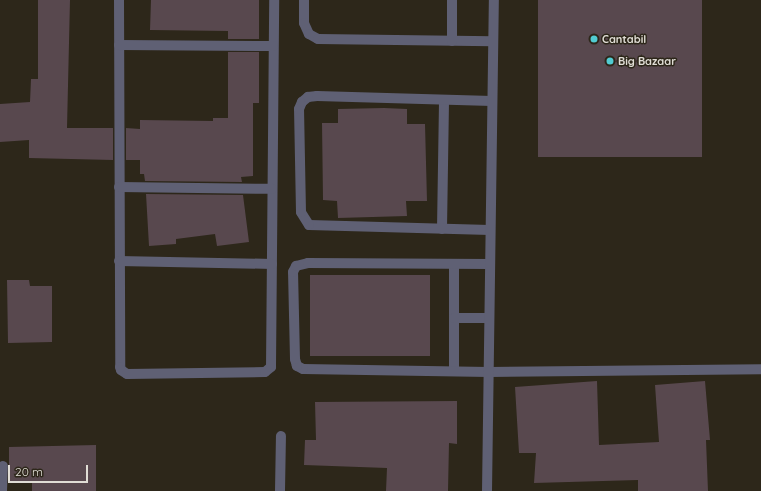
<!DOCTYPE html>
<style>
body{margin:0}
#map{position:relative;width:761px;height:491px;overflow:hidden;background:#2d271a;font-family:Quicksand,sans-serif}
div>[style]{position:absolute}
.building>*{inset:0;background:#58484e;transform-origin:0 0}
.service>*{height:10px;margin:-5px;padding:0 5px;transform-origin:5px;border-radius:5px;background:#5f6074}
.minor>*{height:10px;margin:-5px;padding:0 5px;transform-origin:5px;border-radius:5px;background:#5f6074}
.dots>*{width:11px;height:11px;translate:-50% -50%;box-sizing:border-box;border:2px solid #2d271a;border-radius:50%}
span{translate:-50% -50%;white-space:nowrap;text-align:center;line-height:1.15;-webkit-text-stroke:3px #2d271a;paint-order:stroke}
.poi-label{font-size:11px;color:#e0ddd5;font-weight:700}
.left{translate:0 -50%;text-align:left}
.scale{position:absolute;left:8px;top:465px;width:80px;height:18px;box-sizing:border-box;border:2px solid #e0ddd5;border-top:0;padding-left:5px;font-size:12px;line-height:14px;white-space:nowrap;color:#e0ddd5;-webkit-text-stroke:3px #2d271a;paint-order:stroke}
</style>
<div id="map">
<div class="building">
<i style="clip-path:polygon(38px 0,70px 0,67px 128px,113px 128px,113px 160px,29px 158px,29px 140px,0 142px,0 104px,30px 102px,31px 79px,38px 79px)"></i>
<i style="clip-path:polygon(151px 0,259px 0,259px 39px,228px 39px,228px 31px,150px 30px)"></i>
<i style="left:538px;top:0;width:164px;height:157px"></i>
<i style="clip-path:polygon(228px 52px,259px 52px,259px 103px,253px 103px,253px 176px,241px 177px,242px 182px,145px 181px,144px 174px,140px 174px,140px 160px,126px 160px,126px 128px,140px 129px,140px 120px,213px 121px,213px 118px,228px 118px)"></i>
<i style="clip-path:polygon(384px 108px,407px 109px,407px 124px,425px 124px,427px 201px,406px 201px,407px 216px,338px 218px,337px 201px,323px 200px,322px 123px,338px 123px,338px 109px)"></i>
<i style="clip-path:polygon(146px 194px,243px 195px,249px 242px,217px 246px,215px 234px,176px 239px,176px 244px,149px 246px)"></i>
<i style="left:310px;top:275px;width:120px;height:81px"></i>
<i style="clip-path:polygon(7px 280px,29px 280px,30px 286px,52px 286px,52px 342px,8px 343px)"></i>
<i style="clip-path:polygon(597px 381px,599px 445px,659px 442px,655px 385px,705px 381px,710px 440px,706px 440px,708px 491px,638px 491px,638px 480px,534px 483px,536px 453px,519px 453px,515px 387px)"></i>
<i style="clip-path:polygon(457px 401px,457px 444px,449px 443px,448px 491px,386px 491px,387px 468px,304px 465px,305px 440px,316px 440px,315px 402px)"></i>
<i style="clip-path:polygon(96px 445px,96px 491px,32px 491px,32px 481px,9px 481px,9px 447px)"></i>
</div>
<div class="service">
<i style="left:119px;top:0;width:367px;rotate:89.8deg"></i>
<i style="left:120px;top:367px;width:3px;rotate:72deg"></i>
<i style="left:121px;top:370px;width:7px;rotate:34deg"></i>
<i style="left:127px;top:374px;width:138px;rotate:-0.8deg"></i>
<i style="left:265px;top:372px;width:8px;rotate:-40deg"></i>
<i style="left:271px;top:367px;width:367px;rotate:-89.5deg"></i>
<i style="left:304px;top:0;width:23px;rotate:90deg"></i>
<i style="left:304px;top:23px;width:12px;rotate:66deg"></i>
<i style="left:309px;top:34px;width:10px;rotate:29deg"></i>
<i style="left:318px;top:39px;width:175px;rotate:0.7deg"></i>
<i style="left:452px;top:41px;width:41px;rotate:-90deg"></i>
<i style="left:119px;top:45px;width:154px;rotate:0.4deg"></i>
<i style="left:119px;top:187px;width:153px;rotate:0.7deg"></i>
<i style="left:442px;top:229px;width:129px;rotate:-89.1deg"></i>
<i style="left:490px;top:230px;width:181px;rotate:-178.4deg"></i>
<i style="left:309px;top:225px;width:15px;rotate:-122deg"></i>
<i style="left:301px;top:212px;width:103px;rotate:-91.1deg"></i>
<i style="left:299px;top:109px;width:8px;rotate:-67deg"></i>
<i style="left:302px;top:102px;width:8px;rotate:-40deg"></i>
<i style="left:308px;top:97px;width:9px;rotate:-6deg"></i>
<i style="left:317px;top:96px;width:175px;rotate:1.6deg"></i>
<i style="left:119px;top:261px;width:153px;rotate:1.1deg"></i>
<i style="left:454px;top:264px;width:107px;rotate:90deg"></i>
<i style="left:454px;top:318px;width:35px"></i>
<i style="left:489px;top:372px;width:186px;rotate:-179.1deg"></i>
<i style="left:303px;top:369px;width:7px;rotate:-153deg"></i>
<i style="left:297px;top:366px;width:7px;rotate:-106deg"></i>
<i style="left:295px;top:359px;width:87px;rotate:-91.3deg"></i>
<i style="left:293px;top:272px;width:7px;rotate:-63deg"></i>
<i style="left:296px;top:266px;width:12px;rotate:-14deg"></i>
<i style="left:308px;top:263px;width:182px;rotate:0.3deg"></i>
</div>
<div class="minor">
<i style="left:489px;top:372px;width:272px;rotate:-0.6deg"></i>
<i style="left:2px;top:491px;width:25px;rotate:-88deg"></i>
<i style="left:280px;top:491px;width:55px;rotate:-89deg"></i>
<i style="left:487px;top:491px;width:491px;rotate:-89.2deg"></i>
</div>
<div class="dots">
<i style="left:594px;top:39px;background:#51ccd2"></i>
<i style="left:610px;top:61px;background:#51ccd2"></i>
</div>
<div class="poi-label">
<span class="left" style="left:602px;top:39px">Cantabil</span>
<span class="left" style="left:618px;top:61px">Big Bazaar</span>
</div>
<div class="scale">20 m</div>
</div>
